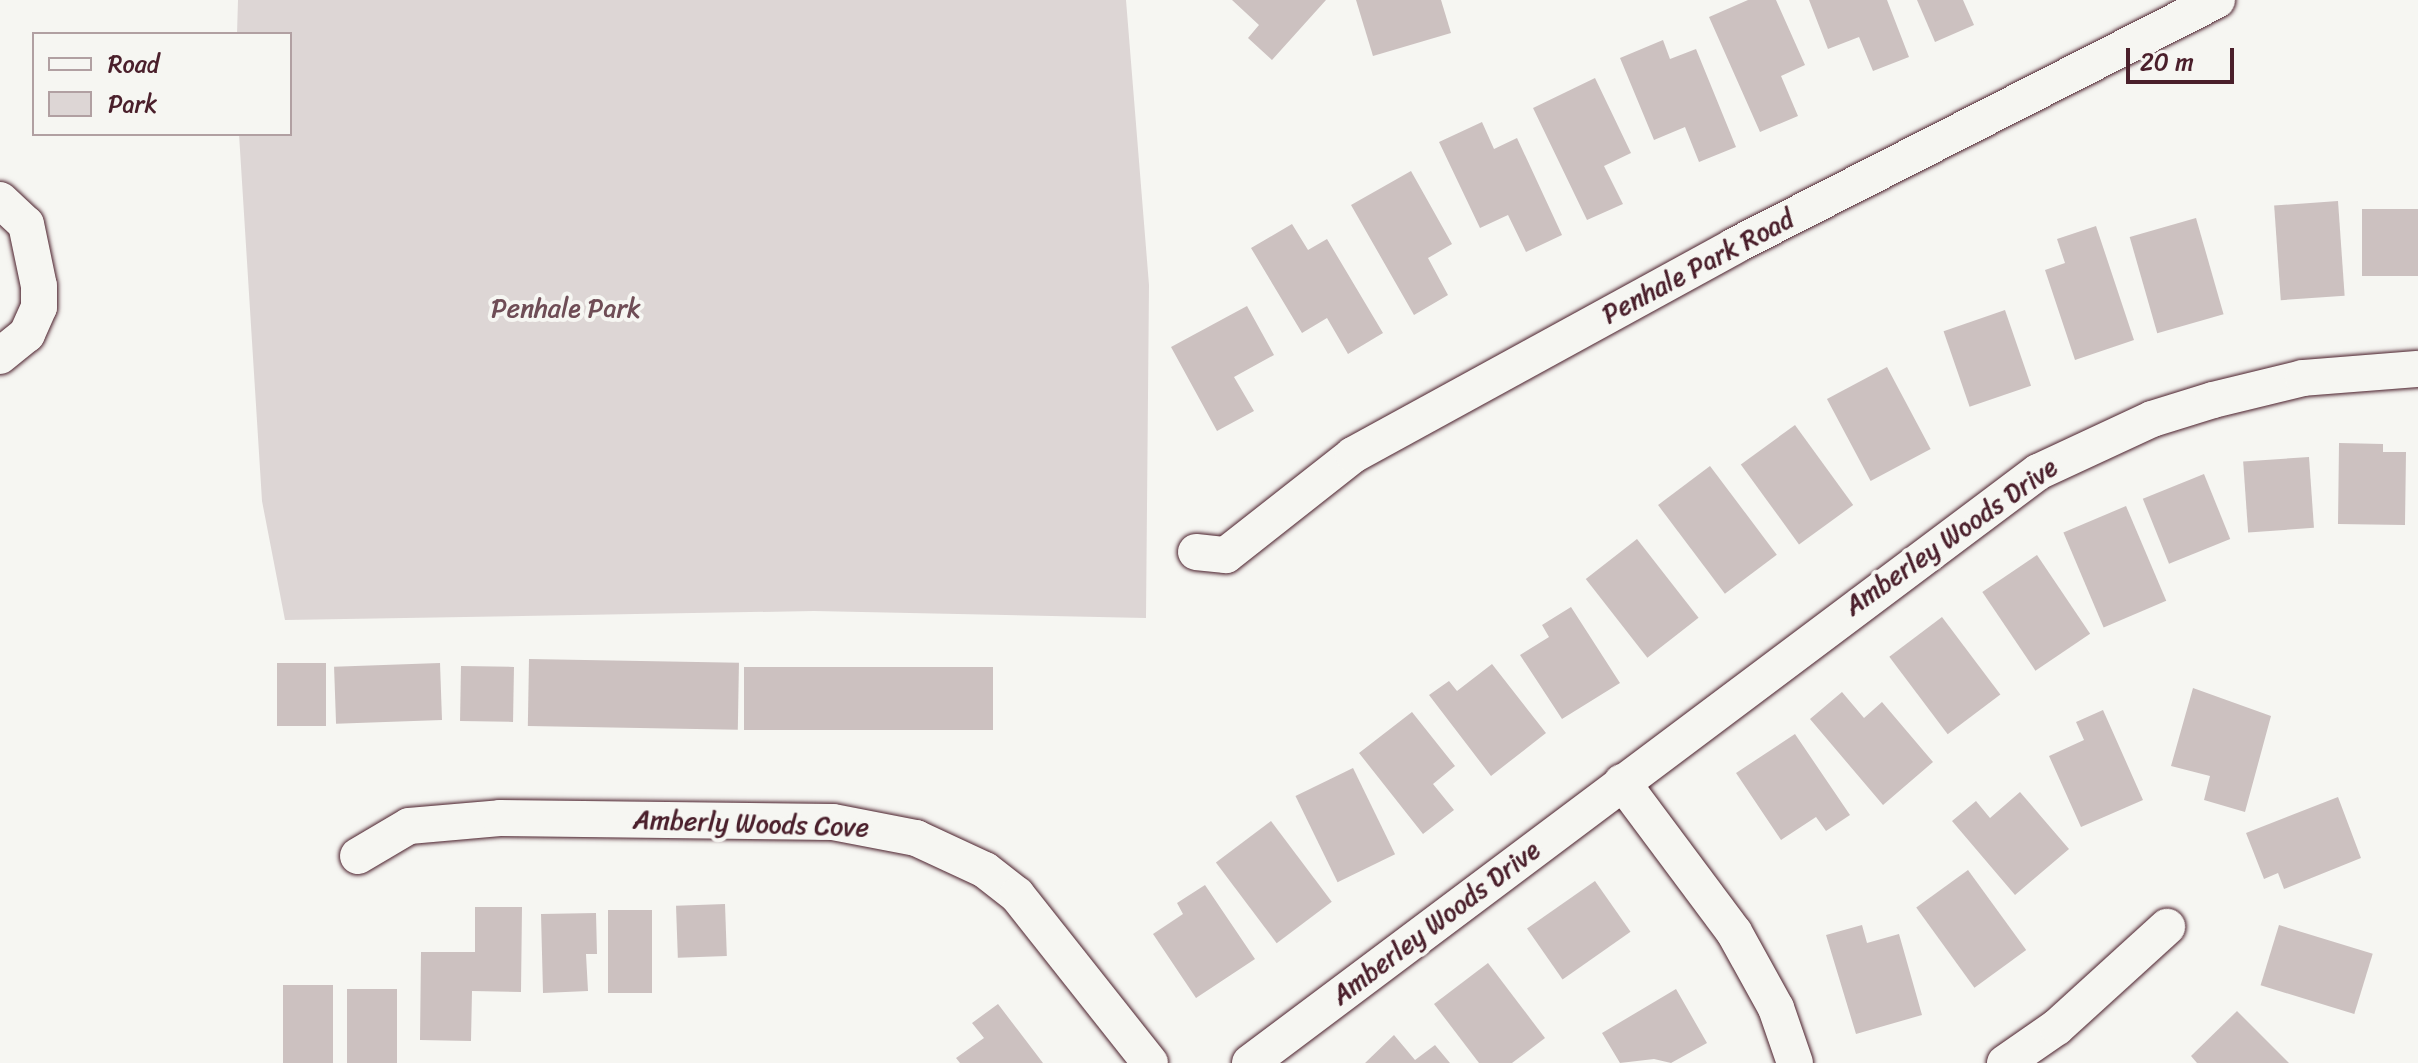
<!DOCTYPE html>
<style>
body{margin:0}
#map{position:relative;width:2418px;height:1063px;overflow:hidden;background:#f6f6f2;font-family:Sriracha,sans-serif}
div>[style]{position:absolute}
.green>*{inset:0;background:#ddd6d5}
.building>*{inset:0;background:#ccc1c0;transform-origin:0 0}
.roads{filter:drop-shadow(0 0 2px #4a1f2b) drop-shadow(0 0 2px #4a1f2b)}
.minor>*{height:36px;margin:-18px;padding:0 18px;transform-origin:18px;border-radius:18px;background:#f6f6f2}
span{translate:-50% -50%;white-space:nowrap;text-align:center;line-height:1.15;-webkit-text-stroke:8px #f6f6f2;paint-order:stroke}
.street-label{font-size:26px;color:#4a1f2b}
.park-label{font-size:26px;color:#6f4d56}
.legend{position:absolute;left:32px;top:32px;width:260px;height:104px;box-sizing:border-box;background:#f6f6f2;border:2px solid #b1a0a2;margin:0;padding:10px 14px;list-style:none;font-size:24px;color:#4a1f2b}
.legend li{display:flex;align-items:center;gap:16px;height:40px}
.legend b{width:40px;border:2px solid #b1a0a2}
.scale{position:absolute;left:2126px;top:48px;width:108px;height:36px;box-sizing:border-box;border:4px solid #4a1f2b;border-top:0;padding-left:10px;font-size:24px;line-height:28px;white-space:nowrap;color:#4a1f2b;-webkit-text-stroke:6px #f6f6f2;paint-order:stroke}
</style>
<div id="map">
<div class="green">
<i style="clip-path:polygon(238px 0,1126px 0,1149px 285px,1146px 618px,814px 611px,285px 620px,262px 501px,239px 134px,290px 134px,290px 34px,237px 34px)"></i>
</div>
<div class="building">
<i style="clip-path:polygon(1232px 0,1326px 0,1272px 60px,1248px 38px,1259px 25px)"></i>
<i style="clip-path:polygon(1356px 0,1441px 0,1451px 33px,1373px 56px)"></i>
<i style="clip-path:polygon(1748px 0,1776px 0,1805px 65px,1781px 76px,1798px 116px,1760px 132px,1709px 17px)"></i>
<i style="clip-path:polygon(1809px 0,1887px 0,1909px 57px,1873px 71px,1859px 37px,1828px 49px)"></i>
<i style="clip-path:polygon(1917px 0,1963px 0,1974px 25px,1935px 42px)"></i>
<i style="clip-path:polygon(1663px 40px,1670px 59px,1696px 49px,1736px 147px,1699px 162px,1685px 127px,1654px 140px,1620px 58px)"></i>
<i style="clip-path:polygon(1595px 78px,1631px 153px,1604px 166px,1623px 204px,1587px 220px,1533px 108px)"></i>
<i style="clip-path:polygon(1482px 122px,1494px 149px,1517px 138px,1562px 235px,1526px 252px,1508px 215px,1480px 228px,1439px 142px)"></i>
<i style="clip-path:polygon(1411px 171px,1452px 244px,1428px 258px,1448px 295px,1414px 315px,1351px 205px)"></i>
<i style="left:2338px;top:201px;width:95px;height:64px;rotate:86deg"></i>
<i style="left:2362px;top:209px;width:56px;height:67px"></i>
<i style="left:2196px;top:218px;width:100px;height:69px;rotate:74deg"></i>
<i style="clip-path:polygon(1292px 224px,1308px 250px,1327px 239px,1383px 333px,1348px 354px,1327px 318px,1302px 333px,1251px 248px)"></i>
<i style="clip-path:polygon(2096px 226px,2134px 340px,2075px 360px,2045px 270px,2065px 263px,2057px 239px)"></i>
<i style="clip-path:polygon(1247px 306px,1274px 355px,1234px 377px,1254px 411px,1217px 431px,1171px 347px)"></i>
<i style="left:2005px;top:310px;width:80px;height:65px;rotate:71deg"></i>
<i style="left:1887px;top:367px;width:93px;height:68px;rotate:62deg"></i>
<i style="left:1795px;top:425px;width:99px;height:67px;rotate:54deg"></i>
<i style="clip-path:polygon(2339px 443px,2383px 444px,2383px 452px,2406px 452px,2405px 525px,2338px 524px)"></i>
<i style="left:2309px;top:457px;width:71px;height:66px;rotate:86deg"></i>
<i style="left:1710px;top:466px;width:111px;height:65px;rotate:53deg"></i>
<i style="left:2204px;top:474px;width:70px;height:66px;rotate:68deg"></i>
<i style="left:2126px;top:506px;width:103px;height:68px;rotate:67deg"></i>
<i style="left:1637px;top:539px;width:100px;height:65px;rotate:52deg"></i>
<i style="left:2037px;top:555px;width:95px;height:66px;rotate:56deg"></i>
<i style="clip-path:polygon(1571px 607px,1620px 683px,1562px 719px,1520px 655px,1549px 637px,1542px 625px)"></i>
<i style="left:1942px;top:617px;width:97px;height:66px;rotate:53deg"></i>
<i style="left:529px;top:659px;width:210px;height:67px;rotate:1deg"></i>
<i style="left:277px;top:663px;width:49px;height:63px"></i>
<i style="left:440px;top:663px;width:57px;height:106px;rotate:88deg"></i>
<i style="clip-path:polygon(1492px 664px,1546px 733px,1491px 776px,1429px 695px,1449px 681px,1457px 691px)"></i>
<i style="left:461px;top:666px;width:53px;height:55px;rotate:1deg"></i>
<i style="left:744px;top:667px;width:249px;height:63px"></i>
<i style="clip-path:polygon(2193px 688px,2271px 716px,2245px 812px,2204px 800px,2210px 776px,2171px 766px)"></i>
<i style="clip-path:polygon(1842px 692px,1864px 718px,1882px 702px,1933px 762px,1883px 805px,1810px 719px)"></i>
<i style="clip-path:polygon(2103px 710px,2143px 800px,2081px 827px,2049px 756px,2084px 740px,2076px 722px)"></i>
<i style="clip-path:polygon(1412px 712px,1455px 766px,1433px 784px,1454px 810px,1423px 834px,1359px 753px)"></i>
<i style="clip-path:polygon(1795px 734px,1850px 815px,1826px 831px,1816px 817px,1781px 840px,1736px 773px)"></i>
<i style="left:1353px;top:768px;width:96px;height:64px;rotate:64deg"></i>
<i style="clip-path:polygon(2020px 792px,2069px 849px,2015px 895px,1952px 821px,1976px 801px,1990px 818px)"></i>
<i style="clip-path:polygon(2338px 797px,2361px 858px,2284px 889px,2278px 873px,2264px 879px,2246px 833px)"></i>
<i style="left:1271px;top:821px;width:101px;height:69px;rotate:53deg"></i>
<i style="left:1968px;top:870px;width:99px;height:64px;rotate:54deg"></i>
<i style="left:1595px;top:881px;width:62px;height:83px;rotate:55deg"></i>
<i style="clip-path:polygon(1205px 885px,1255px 959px,1196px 998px,1153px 934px,1183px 914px,1177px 903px)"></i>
<i style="left:725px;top:904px;width:52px;height:49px;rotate:88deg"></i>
<i style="clip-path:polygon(475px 907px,522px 907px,521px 992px,472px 991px,471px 1041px,420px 1040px,421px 952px,475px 952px)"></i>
<i style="left:608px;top:910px;width:44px;height:83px"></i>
<i style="clip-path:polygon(596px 913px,597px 954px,586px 954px,588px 991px,543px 993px,541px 914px)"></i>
<i style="clip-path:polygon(1862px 925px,1867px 943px,1899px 934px,1922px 1015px,1856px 1034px,1826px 935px)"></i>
<i style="left:2279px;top:925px;width:98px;height:63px;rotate:17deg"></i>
<i style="clip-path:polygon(1488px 963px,1545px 1038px,1512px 1063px,1479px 1063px,1434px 1004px)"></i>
<i style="left:283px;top:985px;width:50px;height:78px"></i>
<i style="left:347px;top:989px;width:50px;height:74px"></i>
<i style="clip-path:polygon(1676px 989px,1707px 1043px,1671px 1063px,1654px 1059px,1620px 1063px,1602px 1033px)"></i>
<i style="clip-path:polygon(998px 1004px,1043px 1063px,960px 1063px,956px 1058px,984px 1038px,972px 1023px)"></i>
<i style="clip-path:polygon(2237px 1011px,2289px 1063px,2197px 1063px,2191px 1056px)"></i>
<i style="clip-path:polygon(1394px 1035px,1415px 1060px,1435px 1045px,1450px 1063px,1365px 1063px)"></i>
</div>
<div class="roads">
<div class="minor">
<i style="left:0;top:200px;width:35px;rotate:43deg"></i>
<i style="left:26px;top:224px;width:63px;rotate:78.2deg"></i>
<i style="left:39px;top:286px;width:21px;rotate:90deg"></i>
<i style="left:39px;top:307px;width:30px;rotate:114deg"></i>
<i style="left:27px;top:334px;width:35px;rotate:141deg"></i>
<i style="left:1196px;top:552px;width:30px;rotate:6deg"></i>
<i style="left:1226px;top:555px;width:162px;rotate:-38.2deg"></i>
<i style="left:1353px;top:455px;width:435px;rotate:-28.7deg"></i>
<i style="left:1734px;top:246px;width:542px;rotate:-26.99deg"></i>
<i style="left:1622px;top:782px;width:187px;rotate:53.3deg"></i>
<i style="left:1734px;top:932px;width:87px;rotate:61.1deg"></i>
<i style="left:1776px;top:1008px;width:58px;rotate:70.9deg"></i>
<i style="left:358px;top:856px;width:59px;rotate:-30.5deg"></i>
<i style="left:409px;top:826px;width:91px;rotate:-5deg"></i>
<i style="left:500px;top:818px;width:333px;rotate:0.7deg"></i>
<i style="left:833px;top:822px;width:85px;rotate:10.9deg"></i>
<i style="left:916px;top:838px;width:76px;rotate:24.9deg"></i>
<i style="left:985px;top:870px;width:41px;rotate:38deg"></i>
<i style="left:1017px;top:895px;width:214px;rotate:51.6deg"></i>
<i style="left:1250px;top:1063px;width:985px;rotate:-36.87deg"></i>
<i style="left:2038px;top:472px;width:126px;rotate:-24.9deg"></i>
<i style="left:2152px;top:419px;width:64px;rotate:-17.3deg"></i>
<i style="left:2213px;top:400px;width:93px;rotate:-13.7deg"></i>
<i style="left:2303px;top:378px;width:115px;rotate:-4.5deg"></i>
<i style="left:2005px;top:1063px;width:63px;rotate:-34.7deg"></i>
<i style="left:2057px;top:1027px;width:149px;rotate:-42.3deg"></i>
</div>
</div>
<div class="street-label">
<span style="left:1698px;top:267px;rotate:-28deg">Penhale Park Road</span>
<span style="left:1951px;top:537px;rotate:-35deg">Amberley Woods Drive</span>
<span style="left:751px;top:824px;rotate:2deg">Amberly Woods Cove</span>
<span style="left:1436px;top:923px;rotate:-37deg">Amberley Woods Drive</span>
</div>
<div class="park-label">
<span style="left:566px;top:309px">Penhale Park</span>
</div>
<ul class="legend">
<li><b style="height:10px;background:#f6f6f2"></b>Road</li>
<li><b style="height:22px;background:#ddd6d5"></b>Park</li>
</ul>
<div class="scale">20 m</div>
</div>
